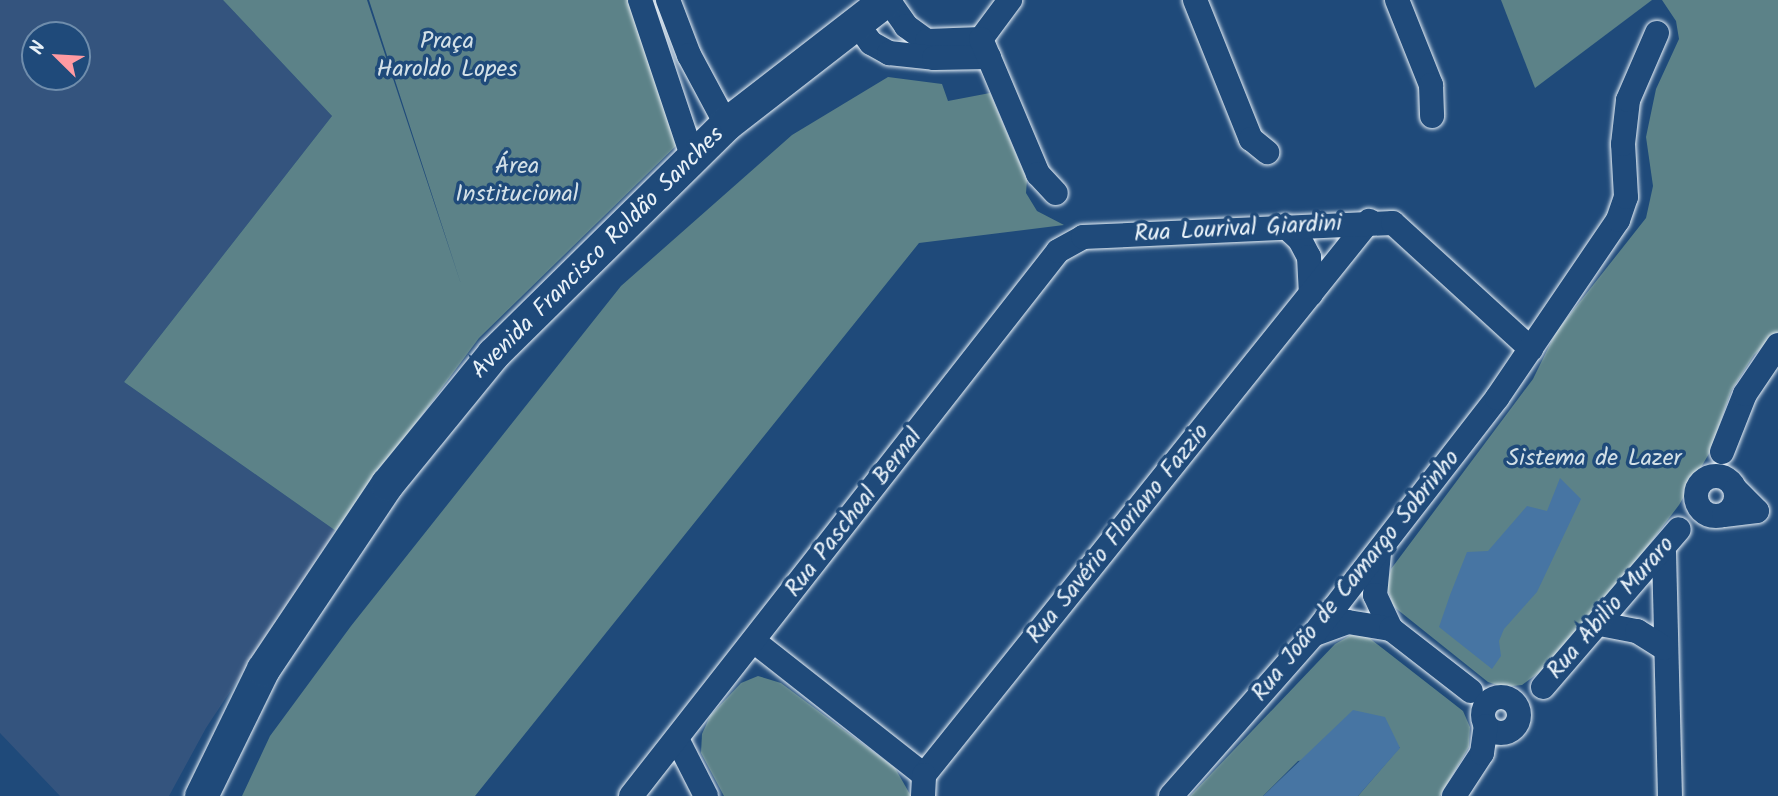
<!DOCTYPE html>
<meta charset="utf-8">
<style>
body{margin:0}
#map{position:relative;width:1778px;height:796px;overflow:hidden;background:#1f4a7a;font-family:Kalam,sans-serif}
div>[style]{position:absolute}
.built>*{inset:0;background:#34547e}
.green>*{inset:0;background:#5c8288}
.water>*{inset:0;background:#4775a3}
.roads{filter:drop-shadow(0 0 2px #e8f1f8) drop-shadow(0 0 2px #e8f1f8)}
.street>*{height:24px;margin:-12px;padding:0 12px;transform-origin:12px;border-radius:12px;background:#1f4a7a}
.street>.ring{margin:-12px;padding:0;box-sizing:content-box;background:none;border:24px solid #1f4a7a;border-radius:50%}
.secondary>*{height:33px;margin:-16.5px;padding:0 16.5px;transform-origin:16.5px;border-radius:16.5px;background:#1f4a7a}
span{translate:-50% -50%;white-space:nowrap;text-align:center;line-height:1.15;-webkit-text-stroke:7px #1f4a7a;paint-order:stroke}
.park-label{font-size:24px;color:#d3e0e7}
.street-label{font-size:24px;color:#e8f1f8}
.north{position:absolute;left:21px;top:21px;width:70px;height:70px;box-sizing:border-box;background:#1f4a7a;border:2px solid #6f8dac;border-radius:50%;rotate:294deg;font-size:19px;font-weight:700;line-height:28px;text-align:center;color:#e8f1f8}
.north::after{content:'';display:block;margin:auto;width:24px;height:32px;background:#ff9aa2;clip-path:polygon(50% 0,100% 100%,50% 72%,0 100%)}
</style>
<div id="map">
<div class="built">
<i style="clip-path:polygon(evenodd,0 0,223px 0,332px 116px,124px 382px,336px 531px,206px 728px,169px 796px,60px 796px,0 733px,0 0,35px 35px,77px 35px,77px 77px,35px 77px,35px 35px)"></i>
</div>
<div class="green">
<i style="clip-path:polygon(223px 0,367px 0,461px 284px,369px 0,631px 0,678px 144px,479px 338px,336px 531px,124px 382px,332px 116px)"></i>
<i style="clip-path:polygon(1501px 0,1652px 0,1535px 88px)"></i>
<i style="clip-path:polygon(1662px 0,1778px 0,1778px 332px,1754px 355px,1731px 391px,1710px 452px,1679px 505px,1626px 575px,1544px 669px,1522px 685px,1503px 687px,1488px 682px,1393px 606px,1387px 586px,1391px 569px,1533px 379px,1556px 332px,1646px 218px,1653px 186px,1646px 137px,1656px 89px,1679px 39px,1676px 21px)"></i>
<i style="clip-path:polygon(888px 77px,942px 84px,948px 101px,990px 93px,1027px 180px,1026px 193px,1037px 211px,1064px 225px,919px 243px,475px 796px,242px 796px,270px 736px,351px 626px,621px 286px,792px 135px)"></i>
<i style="clip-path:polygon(1351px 635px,1368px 637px,1463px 711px,1470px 727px,1469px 747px,1440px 796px,1358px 796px,1400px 747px,1298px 761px,1263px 796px,1190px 796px,1335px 644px)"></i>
<i style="clip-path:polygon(758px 676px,781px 683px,895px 768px,911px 796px,724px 796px,701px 753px,702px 734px,710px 716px,741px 683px)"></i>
</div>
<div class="water">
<i style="clip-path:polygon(1560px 478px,1581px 499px,1537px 592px,1504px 629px,1499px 641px,1501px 656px,1492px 669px,1439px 627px,1450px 595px,1467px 552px,1488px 551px,1527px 506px,1547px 511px)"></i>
<i style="clip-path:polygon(1353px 710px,1385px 717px,1400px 748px,1358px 796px,1263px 796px)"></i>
</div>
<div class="roads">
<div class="street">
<i style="left:640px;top:0;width:163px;rotate:71.5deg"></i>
<i style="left:668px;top:0;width:59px;rotate:69.1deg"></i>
<i style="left:689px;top:55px;width:78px;rotate:61.8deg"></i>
<i style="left:888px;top:0;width:32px;rotate:55deg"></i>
<i style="left:906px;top:26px;width:26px;rotate:36deg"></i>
<i style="left:927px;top:41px;width:54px;rotate:-2.1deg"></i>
<i style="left:981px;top:39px;width:49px;rotate:-53.4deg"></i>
<i style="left:1195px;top:0;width:150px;rotate:68.1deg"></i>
<i style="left:1251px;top:139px;width:21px;rotate:39deg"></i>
<i style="left:1397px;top:0;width:92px;rotate:68.2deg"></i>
<i style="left:1431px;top:85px;width:31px;rotate:88deg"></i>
<i style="left:855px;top:21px;width:27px;rotate:54deg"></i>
<i style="left:871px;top:43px;width:21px;rotate:29deg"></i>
<i style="left:889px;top:53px;width:45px;rotate:6.3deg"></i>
<i style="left:934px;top:58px;width:55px;rotate:-1deg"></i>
<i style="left:981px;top:39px;width:147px;rotate:67.1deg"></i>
<i style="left:1038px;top:174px;width:26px;rotate:47deg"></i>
<i style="left:1285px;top:226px;width:21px;rotate:43deg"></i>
<i style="left:1300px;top:240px;width:19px;rotate:62deg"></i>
<i style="left:1309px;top:257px;width:37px;rotate:87deg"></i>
<i style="left:1722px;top:452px;width:62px;rotate:-68.4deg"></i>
<i style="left:1745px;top:394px;width:59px;rotate:-56deg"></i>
<i class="ring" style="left:1696px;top:476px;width:16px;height:16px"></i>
<i style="left:1724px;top:515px;width:33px;rotate:-7deg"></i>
<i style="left:1757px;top:511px;width:30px;rotate:-135deg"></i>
<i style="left:1664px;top:552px;width:244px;rotate:88.6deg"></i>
<i style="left:1379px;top:553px;width:42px;rotate:95.4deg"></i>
<i style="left:1375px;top:595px;width:38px;rotate:65deg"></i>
<i style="left:1600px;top:624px;width:38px;rotate:11deg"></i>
<i style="left:1637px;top:631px;width:32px;rotate:32deg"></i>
<i style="left:1315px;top:634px;width:35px;rotate:-20deg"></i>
<i style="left:1348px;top:622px;width:44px;rotate:9.2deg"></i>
<i style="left:1391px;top:629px;width:101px;rotate:37.8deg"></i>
<i style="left:755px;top:642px;width:215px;rotate:38.2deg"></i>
<i style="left:1543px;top:687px;width:208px;rotate:-49.3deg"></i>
<i class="ring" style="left:1483px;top:697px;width:12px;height:12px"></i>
<i style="left:677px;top:739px;width:64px;rotate:63deg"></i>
<i style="left:924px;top:775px;width:711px;rotate:-51.23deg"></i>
<i style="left:631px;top:796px;width:692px;rotate:-51.92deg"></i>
<i style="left:1058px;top:251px;width:29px;rotate:-29deg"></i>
<i style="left:1083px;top:237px;width:310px;rotate:-2.6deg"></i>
<i style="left:1393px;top:223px;width:187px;rotate:42.4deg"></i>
<i style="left:923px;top:796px;width:21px;rotate:-87deg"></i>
<i style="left:1171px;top:796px;width:216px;rotate:-48.6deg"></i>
<i style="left:1314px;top:634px;width:299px;rotate:-52.2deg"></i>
<i style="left:1497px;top:398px;width:215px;rotate:-55.8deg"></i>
<i style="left:1618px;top:220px;width:24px;rotate:-71deg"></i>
<i style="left:1626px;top:197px;width:53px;rotate:-93.2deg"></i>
<i style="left:1623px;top:144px;width:44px;rotate:-83.5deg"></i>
<i style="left:1628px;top:100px;width:73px;rotate:-66.6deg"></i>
<i style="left:1454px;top:796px;width:51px;rotate:-56.9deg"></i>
<i style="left:1482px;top:753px;width:27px;rotate:-82deg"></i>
</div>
<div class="secondary">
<i style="left:201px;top:796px;width:141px;rotate:-64deg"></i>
<i style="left:263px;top:669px;width:223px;rotate:-56.2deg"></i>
<i style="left:387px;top:484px;width:168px;rotate:-50.8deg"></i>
<i style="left:493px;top:354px;width:327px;rotate:-44.6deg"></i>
<i style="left:726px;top:124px;width:202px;rotate:-37.8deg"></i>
</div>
</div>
<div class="park-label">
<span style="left:447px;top:56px">Praça<br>Haroldo Lopes</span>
<span style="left:517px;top:181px">Área<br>Institucional</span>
<span style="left:1594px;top:459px">Sistema de Lazer</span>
</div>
<div class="street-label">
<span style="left:1238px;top:229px;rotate:-3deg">Rua Lourival Giardini</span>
<span style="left:598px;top:253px;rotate:-45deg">Avenida Francisco Roldão Sanches</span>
<span style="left:854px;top:513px;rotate:-52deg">Rua Paschoal Bernal</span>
<span style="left:1118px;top:534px;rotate:-51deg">Rua Savério Floriano Fazzio</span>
<span style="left:1356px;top:576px;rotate:-51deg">Rua João de Camargo Sobrinho</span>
<span style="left:1611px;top:608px;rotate:-49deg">Rua Abilio Muraro</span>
</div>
<div class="north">N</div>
</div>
